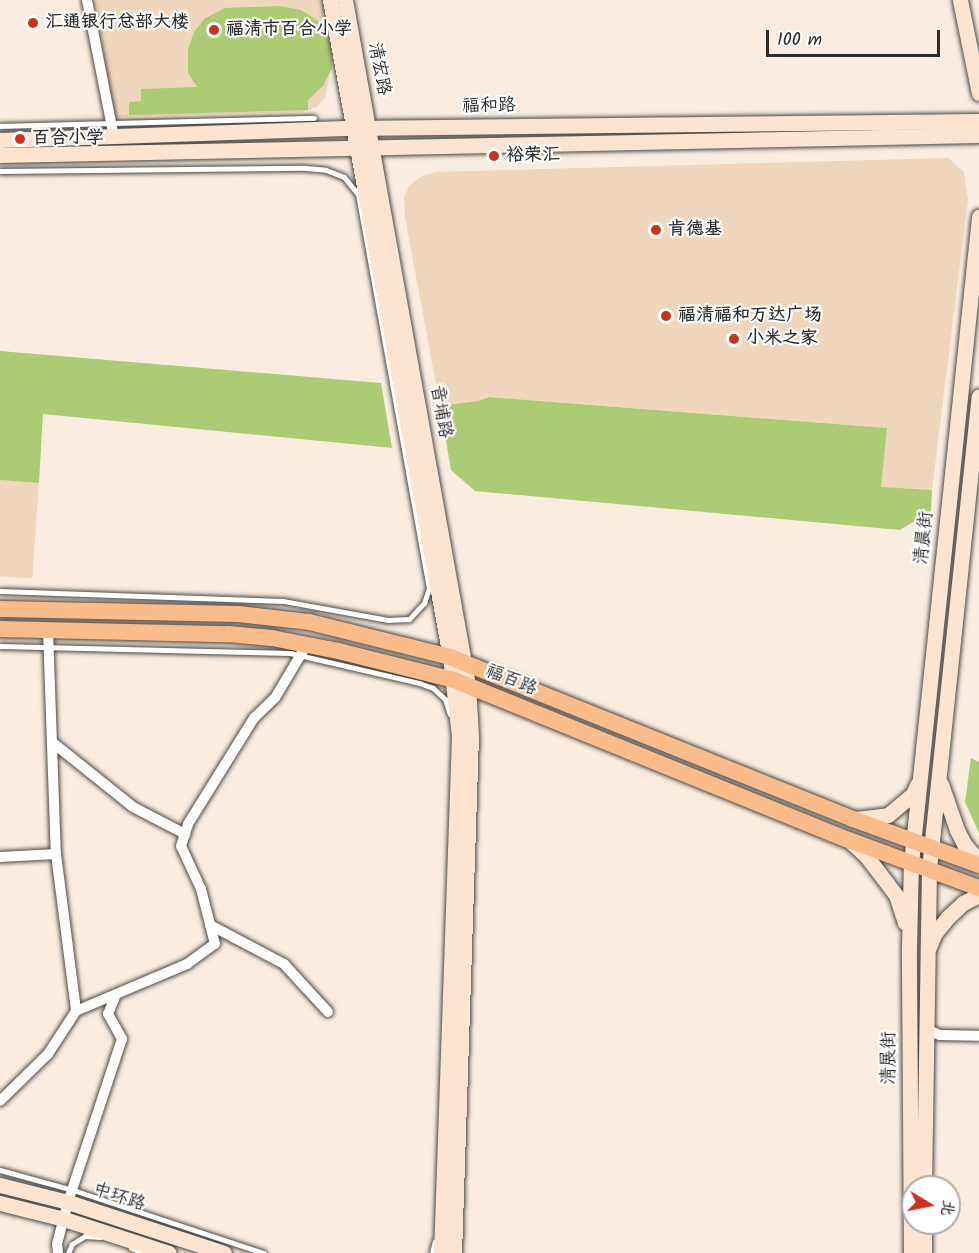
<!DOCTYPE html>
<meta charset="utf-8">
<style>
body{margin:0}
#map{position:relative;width:979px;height:1253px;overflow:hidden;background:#faeddf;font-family:Kalam,"LXGW WenKai TC",sans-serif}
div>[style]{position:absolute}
.built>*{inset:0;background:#efd6bc;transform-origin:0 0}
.green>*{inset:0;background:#abcc74}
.roads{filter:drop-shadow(0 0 2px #4a4846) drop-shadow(0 0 2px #4a4846)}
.lane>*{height:5px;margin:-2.5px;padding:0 2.5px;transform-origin:2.5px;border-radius:2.5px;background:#fff}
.street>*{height:10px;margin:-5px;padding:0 5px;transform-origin:5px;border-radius:5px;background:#fff}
.secondary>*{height:15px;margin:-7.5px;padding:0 7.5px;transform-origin:7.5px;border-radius:7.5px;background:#fde4d0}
.primary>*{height:16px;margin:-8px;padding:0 8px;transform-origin:8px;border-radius:8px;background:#f9bc8a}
.dots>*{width:16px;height:16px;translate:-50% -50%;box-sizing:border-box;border:3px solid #fff;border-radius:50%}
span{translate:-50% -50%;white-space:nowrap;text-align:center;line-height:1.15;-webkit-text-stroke:4.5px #fff;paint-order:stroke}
.poi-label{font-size:18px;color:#2b2b2b;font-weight:700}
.left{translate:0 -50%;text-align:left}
.street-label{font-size:18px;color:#2b2b2b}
.north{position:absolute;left:901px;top:1175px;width:60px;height:60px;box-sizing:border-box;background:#fff;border:2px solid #aaa;border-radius:50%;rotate:100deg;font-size:16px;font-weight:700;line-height:24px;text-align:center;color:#2b2b2b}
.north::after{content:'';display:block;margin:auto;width:21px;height:27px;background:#c8321e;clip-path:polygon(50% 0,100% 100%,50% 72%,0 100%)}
.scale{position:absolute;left:766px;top:30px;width:174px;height:27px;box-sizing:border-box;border:3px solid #2b2b2b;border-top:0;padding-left:8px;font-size:18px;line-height:21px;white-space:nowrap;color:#2b2b2b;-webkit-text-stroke:4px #fff;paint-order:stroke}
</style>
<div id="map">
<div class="built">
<i style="clip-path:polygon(96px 0,322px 0,333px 60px,325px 98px,317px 107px,302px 112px,113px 117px)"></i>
<i style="clip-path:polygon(948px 158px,964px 172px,968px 199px,932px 490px,881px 488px,886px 428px,489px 397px,478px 401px,440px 406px,405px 217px,404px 197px,409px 186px,422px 176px,436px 172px)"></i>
<i style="left:0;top:480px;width:39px;height:96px;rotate:4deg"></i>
</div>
<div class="green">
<i style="clip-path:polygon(280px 6px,301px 10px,320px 22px,331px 46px,332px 68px,323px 86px,308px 100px,308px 110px,129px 115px,129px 102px,141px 101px,141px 89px,197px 87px,188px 73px,188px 49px,194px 32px,204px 19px,225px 8px)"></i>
<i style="clip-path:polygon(0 351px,381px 383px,392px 448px,43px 414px,39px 483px,0 480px)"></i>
<i style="clip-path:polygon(489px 397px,887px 428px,881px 487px,932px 490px,931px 511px,900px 530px,475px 491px,451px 470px,440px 406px,478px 401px)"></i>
<i style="clip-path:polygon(971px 758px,979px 762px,979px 833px,965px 802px)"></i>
</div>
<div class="roads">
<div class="lane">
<i style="left:0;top:126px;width:314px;rotate:-1.5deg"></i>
<i style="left:0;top:171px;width:305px;rotate:-0.6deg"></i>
<i style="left:305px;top:168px;width:21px;rotate:5deg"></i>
<i style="left:326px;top:170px;width:19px;rotate:21deg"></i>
<i style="left:344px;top:177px;width:22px;rotate:51deg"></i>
<i style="left:358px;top:194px;width:400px;rotate:79.8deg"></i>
<i style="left:429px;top:588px;width:16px;rotate:108deg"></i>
<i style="left:424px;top:603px;width:22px;rotate:133deg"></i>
<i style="left:409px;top:619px;width:21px;rotate:177deg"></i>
<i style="left:388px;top:620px;width:107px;rotate:-169.7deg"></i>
<i style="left:283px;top:601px;width:283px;rotate:-178deg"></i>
<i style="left:0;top:646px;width:290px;rotate:1.4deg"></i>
<i style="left:290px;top:653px;width:132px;rotate:13.1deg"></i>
<i style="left:419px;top:683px;width:15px;rotate:20deg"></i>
<i style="left:433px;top:688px;width:16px;rotate:43deg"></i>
<i style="left:445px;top:699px;width:16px;rotate:72deg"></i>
<i style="left:0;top:1170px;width:76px;rotate:15.3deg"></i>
<i style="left:73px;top:1190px;width:201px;rotate:18.3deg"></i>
<i style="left:131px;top:1248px;width:14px;rotate:21deg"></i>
<i style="left:68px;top:1253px;width:10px;rotate:-66deg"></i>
<i style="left:72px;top:1244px;width:15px;rotate:-32deg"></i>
<i style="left:85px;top:1236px;width:15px;rotate:4deg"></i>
<i style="left:432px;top:1253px;width:12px;rotate:-76deg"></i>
</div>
<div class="street">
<i style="left:87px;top:0;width:140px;rotate:78.9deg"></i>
<i style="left:48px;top:630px;width:224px;rotate:88deg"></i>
<i style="left:52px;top:742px;width:104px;rotate:38.7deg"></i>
<i style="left:133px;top:807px;width:59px;rotate:27.4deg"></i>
<i style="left:0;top:857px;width:56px;rotate:-3.1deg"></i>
<i style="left:56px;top:854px;width:158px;rotate:82.7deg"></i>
<i style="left:210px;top:925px;width:84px;rotate:27.8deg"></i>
<i style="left:284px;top:964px;width:65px;rotate:47.5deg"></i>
<i style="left:925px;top:1029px;width:16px;rotate:22deg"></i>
<i style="left:940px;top:1035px;width:39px;rotate:1deg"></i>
<i style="left:0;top:1101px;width:67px;rotate:-44.4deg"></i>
<i style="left:48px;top:1054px;width:51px;rotate:-56.9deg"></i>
<i style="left:76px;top:1011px;width:121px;rotate:-22.9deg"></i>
<i style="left:187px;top:964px;width:34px;rotate:-36deg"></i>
<i style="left:215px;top:944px;width:57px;rotate:-104.3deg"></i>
<i style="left:201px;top:889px;width:47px;rotate:-114.9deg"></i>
<i style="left:181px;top:846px;width:23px;rotate:-72deg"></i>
<i style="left:188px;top:824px;width:125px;rotate:-58.1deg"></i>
<i style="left:254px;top:718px;width:29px;rotate:-44deg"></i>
<i style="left:275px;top:698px;width:63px;rotate:-59.3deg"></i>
<i style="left:58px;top:1253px;width:9px;rotate:-96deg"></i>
<i style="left:57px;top:1244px;width:43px;rotate:-75.3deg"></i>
<i style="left:68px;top:1202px;width:172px;rotate:-71.7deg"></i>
<i style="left:122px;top:1039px;width:29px;rotate:-119deg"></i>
<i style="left:108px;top:1014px;width:18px;rotate:-68deg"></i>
</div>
<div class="secondary">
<i style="left:330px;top:0;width:668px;rotate:79.65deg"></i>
<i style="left:450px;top:657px;width:80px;rotate:83.5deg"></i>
<i style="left:459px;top:736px;width:517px;rotate:91.99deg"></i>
<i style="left:345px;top:0;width:696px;rotate:79.82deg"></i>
<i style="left:468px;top:685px;width:51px;rotate:86.6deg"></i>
<i style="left:471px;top:736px;width:517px;rotate:91.88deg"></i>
<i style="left:960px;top:0;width:95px;rotate:78.5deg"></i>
<i style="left:0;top:140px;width:352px;rotate:-2deg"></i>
<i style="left:352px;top:128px;width:627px;rotate:-0.64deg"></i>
<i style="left:0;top:155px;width:979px;rotate:-1.17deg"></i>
<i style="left:941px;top:784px;width:49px;rotate:70.8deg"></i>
<i style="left:957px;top:830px;width:16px;rotate:63deg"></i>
<i style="left:964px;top:844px;width:23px;rotate:49deg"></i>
<i style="left:856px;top:819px;width:32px;rotate:-7deg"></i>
<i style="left:888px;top:815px;width:33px;rotate:-40deg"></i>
<i style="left:913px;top:794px;width:10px;rotate:-66deg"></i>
<i style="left:849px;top:840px;width:25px;rotate:43deg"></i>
<i style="left:867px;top:857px;width:48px;rotate:52.7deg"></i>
<i style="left:896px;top:895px;width:29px;rotate:72deg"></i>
<i style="left:929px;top:947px;width:15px;rotate:-67deg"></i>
<i style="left:935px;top:933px;width:21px;rotate:-51deg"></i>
<i style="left:948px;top:917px;width:21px;rotate:-43deg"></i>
<i style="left:963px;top:903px;width:18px;rotate:-27deg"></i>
<i style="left:0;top:1185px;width:70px;rotate:14deg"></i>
<i style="left:68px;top:1202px;width:164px;rotate:18.1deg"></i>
<i style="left:924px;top:1187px;width:318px;rotate:-89.1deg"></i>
<i style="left:929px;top:869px;width:475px;rotate:-84deg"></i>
<i style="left:0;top:1203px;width:66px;rotate:14deg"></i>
<i style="left:64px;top:1219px;width:110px;rotate:17.9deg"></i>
<i style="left:911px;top:1253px;width:305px;rotate:-90.4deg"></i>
<i style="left:909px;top:948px;width:85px;rotate:-88.7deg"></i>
<i style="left:911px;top:863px;width:650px;rotate:-83.99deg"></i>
<i style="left:924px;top:1253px;width:30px;rotate:-90deg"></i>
</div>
<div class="primary">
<i style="left:0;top:609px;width:238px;rotate:1.2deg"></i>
<i style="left:238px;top:614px;width:71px;rotate:6.4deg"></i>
<i style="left:309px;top:622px;width:145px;rotate:13.9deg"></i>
<i style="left:450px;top:657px;width:434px;rotate:21.9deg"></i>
<i style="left:853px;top:819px;width:134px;rotate:20.1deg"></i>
<i style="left:0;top:629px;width:228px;rotate:1.3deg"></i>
<i style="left:228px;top:634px;width:44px;rotate:5.2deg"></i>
<i style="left:272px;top:638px;width:67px;rotate:11.1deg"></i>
<i style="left:338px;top:651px;width:120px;rotate:14deg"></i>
<i style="left:454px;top:680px;width:426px;rotate:22.1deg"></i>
<i style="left:849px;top:840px;width:139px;rotate:20.3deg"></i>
</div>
</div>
<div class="dots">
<i style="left:33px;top:23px;background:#c8321e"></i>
<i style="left:214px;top:30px;background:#c8321e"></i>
<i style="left:20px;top:139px;background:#c8321e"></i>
<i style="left:494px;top:156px;background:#c8321e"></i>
<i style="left:656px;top:230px;background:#c8321e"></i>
<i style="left:666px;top:316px;background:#c8321e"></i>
<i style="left:734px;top:339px;background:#c8321e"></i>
</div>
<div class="poi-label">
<span class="left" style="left:45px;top:23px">汇通银行总部大楼</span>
<span class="left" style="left:226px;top:30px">福清市百合小学</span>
<span class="left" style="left:32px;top:139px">百合小学</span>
<span class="left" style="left:506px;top:156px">裕荣汇</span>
<span class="left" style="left:668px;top:230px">肯德基</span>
<span class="left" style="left:678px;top:316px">福清福和万达广场</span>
<span class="left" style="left:746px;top:339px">小米之家</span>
</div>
<div class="street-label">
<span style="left:378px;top:69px;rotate:79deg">清宏路</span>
<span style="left:489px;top:107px;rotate:-1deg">福和路</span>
<span style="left:440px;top:412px;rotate:80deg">音埔路</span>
<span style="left:925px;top:538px;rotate:-84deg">清晨街</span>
<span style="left:511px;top:681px;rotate:22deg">福百路</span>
<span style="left:890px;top:1058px;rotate:-90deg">清展街</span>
<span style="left:119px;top:1198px;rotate:18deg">中环路</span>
</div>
<div class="north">北</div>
<div class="scale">100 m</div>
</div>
